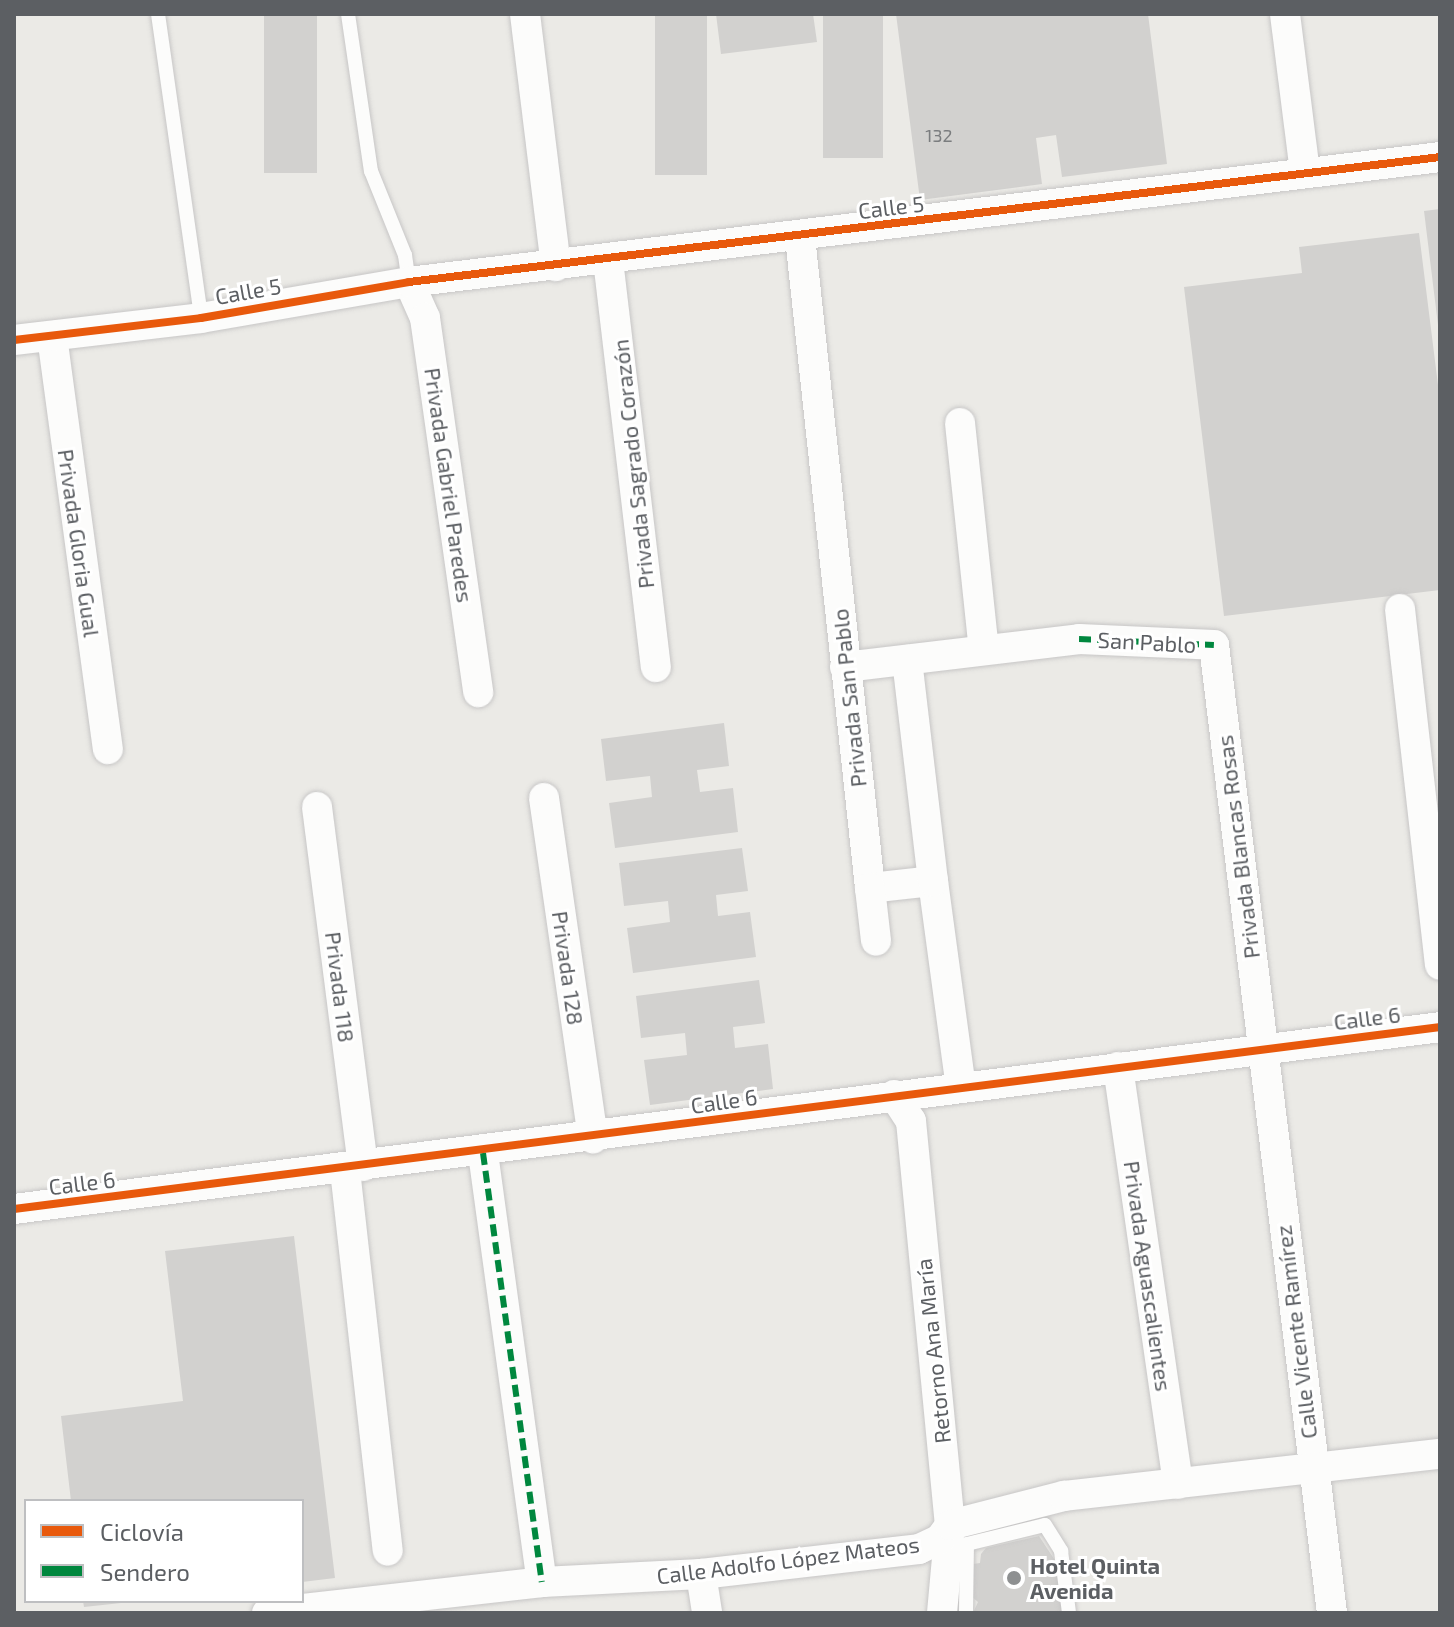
<!DOCTYPE html>
<meta charset="utf-8">
<style>
body{margin:0}
#map{position:relative;width:1454px;height:1627px;overflow:hidden;background:#ebeae6;font-family:"Exo 2",sans-serif}
div>[style]{position:absolute}
.building>*{inset:0;background:#d2d1cf;transform-origin:0 0}
.roads{filter:drop-shadow(0 0 2px #c7c6c6) drop-shadow(0 0 2px #c7c6c6)}
.lane>*{height:14px;margin:-7px;padding:0 7px;transform-origin:7px;border-radius:7px;background:#fcfcfb}
.street>*{height:30px;margin:-15px;padding:0 15px;transform-origin:15px;border-radius:15px;background:#fcfcfb}
.quiet>*{height:6px;margin-top:-3px;transform-origin:0;background:repeating-linear-gradient(90deg,#00873e 0 12px,transparent 0 18px)}
.cycleway>*{height:8px;margin:-4px;padding:0 4px;transform-origin:4px;border-radius:4px;background:#e8590c}
.dots>*{width:22px;height:22px;translate:-50% -50%;box-sizing:border-box;border:4px solid #fff;border-radius:50%}
span{translate:-50% -50%;white-space:nowrap;text-align:center;line-height:1.15;-webkit-text-stroke:6px #fff;paint-order:stroke}
.number-label{font-size:18px;color:#7b7d7f}
.number-label span{-webkit-text-stroke-width:0}
.street-label{font-size:22px;color:#5c5f63}
.poi-label{font-size:22px;color:#5c5f63;font-weight:700}
.left{translate:0 -50%;text-align:left}
.frame{position:absolute;inset:0;border:16px solid #5c5f63;pointer-events:none}
.legend{position:absolute;left:24px;top:1499px;width:280px;height:104px;box-sizing:border-box;background:#fff;border:2px solid #bebfc1;margin:0;padding:10px 14px;list-style:none;font-size:24px;color:#5c5f63}
.legend li{display:flex;align-items:center;gap:16px;height:40px}
.legend b{width:40px;border:2px solid #bebfc1}
</style>
<div id="map">
<div class="building">
<i style="left:264px;top:14px;width:53px;height:159px"></i>
<i style="left:655px;top:14px;width:52px;height:161px"></i>
<i style="clip-path:polygon(716px 14px,813px 14px,817px 42px,721px 54px)"></i>
<i style="left:823px;top:14px;width:60px;height:144px"></i>
<i style="clip-path:polygon(896px 14px,1148px 14px,1167px 164px,1062px 177px,1056px 135px,1036px 138px,1042px 184px,920px 200px)"></i>
<i style="clip-path:polygon(1440px 209px,1440px 325px,1438px 325px,1424px 211px)"></i>
<i style="clip-path:polygon(1419px 233px,1440px 401px,1440px 590px,1224px 616px,1184px 287px,1302px 273px,1299px 247px)"></i>
<i style="clip-path:polygon(724px 723px,729px 766px,697px 770px,700px 792px,733px 788px,738px 832px,615px 848px,609px 803px,652px 797px,650px 776px,606px 781px,601px 739px)"></i>
<i style="clip-path:polygon(742px 848px,748px 891px,716px 895px,718px 916px,750px 912px,756px 957px,633px 973px,627px 928px,670px 922px,668px 901px,624px 906px,619px 863px)"></i>
<i style="clip-path:polygon(759px 980px,765px 1023px,733px 1027px,735px 1048px,768px 1044px,773px 1089px,650px 1105px,644px 1060px,687px 1055px,685px 1033px,641px 1038px,636px 996px)"></i>
<i style="clip-path:polygon(294px 1236px,335px 1578px,302px 1582px,302px 1501px,71px 1501px,61px 1416px,183px 1401px,165px 1251px)"></i>
<i style="clip-path:polygon(1039px 1536px,1056px 1562px,1059px 1585px,1053px 1592px,1061px 1598px,1063px 1613px,973px 1613px,978px 1602px,971px 1596px,973px 1564px,980px 1563px,981px 1554px,986px 1548px)"></i>
<i style="clip-path:polygon(83px 1601px,121px 1601px,121px 1603px,84px 1607px)"></i>
</div>
<div class="roads">
<div class="lane">
<i style="left:158px;top:14px;width:307px;rotate:81.9deg"></i>
<i style="left:348px;top:14px;width:159px;rotate:81.7deg"></i>
<i style="left:371px;top:171px;width:91px;rotate:68deg"></i>
<i style="left:405px;top:255px;width:27px;rotate:82deg"></i>
<i style="left:966px;top:1613px;width:69px;rotate:-89.2deg"></i>
<i style="left:967px;top:1544px;width:80px;rotate:-13.7deg"></i>
<i style="left:1045px;top:1525px;width:31px;rotate:58deg"></i>
<i style="left:1061px;top:1551px;width:63px;rotate:82.6deg"></i>
</div>
<div class="street">
<i style="left:525px;top:14px;width:254px;rotate:83deg"></i>
<i style="left:1285px;top:14px;width:160px;rotate:82.8deg"></i>
<i style="left:800px;top:237px;width:655px;rotate:83.86deg"></i>
<i style="left:870px;top:888px;width:63px;rotate:-6.3deg"></i>
<i style="left:933px;top:881px;width:208px;rotate:82.3deg"></i>
<i style="left:608px;top:260px;width:410px;rotate:83.3deg"></i>
<i style="left:409px;top:282px;width:39px;rotate:66deg"></i>
<i style="left:425px;top:318px;width:378px;rotate:81.9deg"></i>
<i style="left:52px;top:336px;width:417px;rotate:82.3deg"></i>
<i style="left:14px;top:340px;width:188px;rotate:-6.7deg"></i>
<i style="left:201px;top:318px;width:211px;rotate:-9.8deg"></i>
<i style="left:409px;top:282px;width:1039px;rotate:-6.91deg"></i>
<i style="left:960px;top:423px;width:228px;rotate:84deg"></i>
<i style="left:1400px;top:609px;width:358px;rotate:83.6deg"></i>
<i style="left:907px;top:660px;width:223px;rotate:83.3deg"></i>
<i style="left:845px;top:667px;width:236px;rotate:-6.8deg"></i>
<i style="left:1079px;top:639px;width:135px;rotate:2.5deg"></i>
<i style="left:1214px;top:645px;width:975px;rotate:83.05deg"></i>
<i style="left:544px;top:798px;width:344px;rotate:81.8deg"></i>
<i style="left:317px;top:807px;width:362px;rotate:82.7deg"></i>
<i style="left:870px;top:888px;width:53px;rotate:83.5deg"></i>
<i style="left:1118px;top:1067px;width:421px;rotate:81.8deg"></i>
<i style="left:894px;top:1095px;width:31px;rotate:57deg"></i>
<i style="left:911px;top:1121px;width:406px;rotate:84.5deg"></i>
<i style="left:950px;top:1525px;width:88px;rotate:95.2deg"></i>
<i style="left:483px;top:1153px;width:433px;rotate:82.2deg"></i>
<i style="left:345px;top:1170px;width:383px;rotate:83.6deg"></i>
<i style="left:14px;top:1209px;width:1438px;rotate:-7.27deg"></i>
<i style="left:701px;top:1574px;width:39px;rotate:81deg"></i>
<i style="left:267px;top:1613px;width:277px;rotate:-6.4deg"></i>
<i style="left:542px;top:1582px;width:159px;rotate:-2.9deg"></i>
<i style="left:701px;top:1574px;width:219px;rotate:-6.5deg"></i>
<i style="left:919px;top:1549px;width:23px;rotate:-25deg"></i>
<i style="left:940px;top:1539px;width:17px;rotate:-54deg"></i>
<i style="left:950px;top:1525px;width:118px;rotate:-14.3deg"></i>
<i style="left:1064px;top:1496px;width:378px;rotate:-6.4deg"></i>
</div>
</div>
<div class="quiet">
<i style="left:1079px;top:639px;width:135px;rotate:2.5deg"></i>
<i style="left:483px;top:1153px;width:433px;rotate:82.2deg"></i>
</div>
<div class="cycleway">
<i style="left:14px;top:340px;width:188px;rotate:-6.7deg"></i>
<i style="left:201px;top:318px;width:211px;rotate:-9.8deg"></i>
<i style="left:409px;top:282px;width:1039px;rotate:-6.91deg"></i>
<i style="left:14px;top:1209px;width:1438px;rotate:-7.27deg"></i>
</div>
<div class="dots">
<i style="left:1014px;top:1578px;background:#8e9091"></i>
</div>
<div class="number-label">
<span style="left:939px;top:135px">132</span>
</div>
<div class="street-label">
<span style="left:891px;top:207px;rotate:-7deg">Calle 5</span>
<span style="left:248px;top:291px;rotate:-10deg">Calle 5</span>
<span style="left:633px;top:464px;rotate:-96deg">Privada Sagrado Corazón</span>
<span style="left:449px;top:485px;rotate:82deg">Privada Gabriel Paredes</span>
<span style="left:79px;top:543px;rotate:82deg">Privada Gloria Gual</span>
<span style="left:1147px;top:642px;rotate:3deg">San Pablo</span>
<span style="left:849px;top:698px;rotate:-96deg">Privada San Pablo</span>
<span style="left:1238px;top:847px;rotate:-97deg">Privada Blancas Rosas</span>
<span style="left:568px;top:968px;rotate:82deg">Privada 128</span>
<span style="left:340px;top:987px;rotate:83deg">Privada 118</span>
<span style="left:1367px;top:1018px;rotate:-7deg">Calle 6</span>
<span style="left:724px;top:1101px;rotate:-8deg">Calle 6</span>
<span style="left:82px;top:1183px;rotate:-7deg">Calle 6</span>
<span style="left:1148px;top:1276px;rotate:82deg">Privada Aguascalientes</span>
<span style="left:1296px;top:1332px;rotate:-97deg">Calle Vicente Ramírez</span>
<span style="left:933px;top:1351px;rotate:-96deg">Retorno Ana María</span>
<span style="left:788px;top:1560px;rotate:-7deg">Calle Adolfo López Mateos</span>
</div>
<div class="poi-label">
<span class="left" style="left:1030px;top:1578px">Hotel Quinta<br>Avenida</span>
</div>
<div class="frame"></div>
<ul class="legend">
<li><b style="height:10px;background:#e8590c"></b>Ciclovía</li>
<li><b style="height:10px;background:#00873e"></b>Sendero</li>
</ul>
</div>
